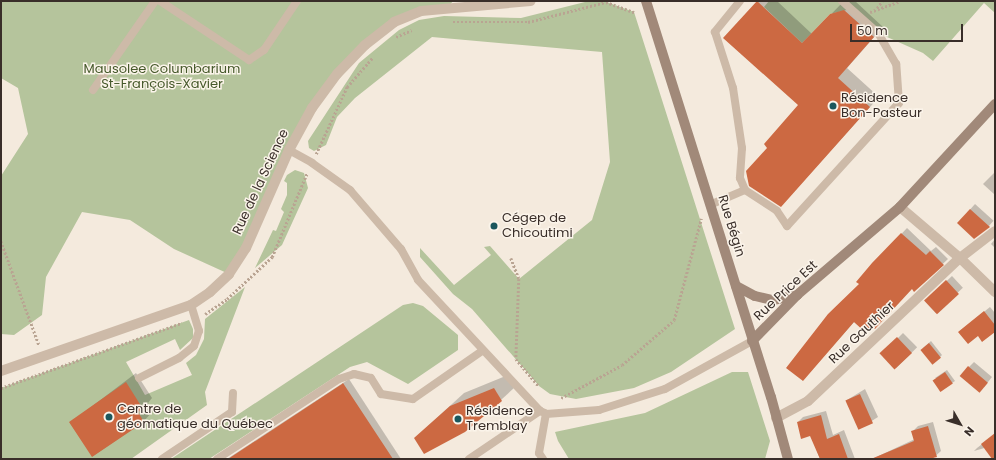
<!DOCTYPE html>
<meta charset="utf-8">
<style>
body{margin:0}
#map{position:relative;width:996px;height:460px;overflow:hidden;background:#f4eadd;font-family:Poppins,sans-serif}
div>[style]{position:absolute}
.green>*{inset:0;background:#b5c49c}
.shadow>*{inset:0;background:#0003;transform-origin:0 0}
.building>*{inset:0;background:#cc6942;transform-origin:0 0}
.path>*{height:2.5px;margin-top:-1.25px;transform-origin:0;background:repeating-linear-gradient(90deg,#b9a492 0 2px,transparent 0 4px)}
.lane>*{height:8px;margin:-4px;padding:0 4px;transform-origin:4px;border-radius:4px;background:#cdbaa8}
.street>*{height:10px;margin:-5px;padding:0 5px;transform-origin:5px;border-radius:5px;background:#cdbaa8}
.secondary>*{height:10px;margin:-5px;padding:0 5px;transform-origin:5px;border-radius:5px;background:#a18979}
.dots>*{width:11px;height:11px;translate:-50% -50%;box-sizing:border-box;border:2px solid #fbf4ea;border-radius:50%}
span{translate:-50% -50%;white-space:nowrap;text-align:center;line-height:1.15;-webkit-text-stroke:3px #fbf4ea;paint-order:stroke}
.park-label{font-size:13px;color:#46592b}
.poi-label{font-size:13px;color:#392e29}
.left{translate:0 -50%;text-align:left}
.street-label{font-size:13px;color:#392e29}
.frame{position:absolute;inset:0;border:2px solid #392e29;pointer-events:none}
.north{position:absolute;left:940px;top:404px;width:40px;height:40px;-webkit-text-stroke:3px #fbf4ea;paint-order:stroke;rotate:129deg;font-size:11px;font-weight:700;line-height:16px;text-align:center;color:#392e29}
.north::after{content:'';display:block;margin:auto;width:14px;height:18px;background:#392e29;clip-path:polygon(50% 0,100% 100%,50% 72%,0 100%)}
.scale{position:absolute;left:850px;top:24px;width:113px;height:18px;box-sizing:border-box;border:2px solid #392e29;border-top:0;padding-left:5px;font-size:12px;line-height:14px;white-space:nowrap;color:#392e29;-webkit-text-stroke:3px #fbf4ea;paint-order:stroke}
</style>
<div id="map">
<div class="green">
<i style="clip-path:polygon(1px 1px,453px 1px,449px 6px,421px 11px,365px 45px,312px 108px,229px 274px,174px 249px,130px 220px,82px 212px,46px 277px,42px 315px,14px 335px,1px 334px,1px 176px,28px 134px,18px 88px,1px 78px)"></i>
<i style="clip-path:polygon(589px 1px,604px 1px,634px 12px,735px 329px,671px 372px,634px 388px,576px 399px,550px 394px,539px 386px,472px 309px,453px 294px,420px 257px,420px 248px,454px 285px,491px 255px,484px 247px,490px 246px,519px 279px,592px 220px,610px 162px,602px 52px,432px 37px,355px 98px,337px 117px,326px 145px,314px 151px,309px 148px,308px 141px,359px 63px,399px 30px,419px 20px,444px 16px,521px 18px)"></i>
<i style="clip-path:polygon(769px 1px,995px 1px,995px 13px,984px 3px,933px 61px,923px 53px,878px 33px,851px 9px,830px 14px,802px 43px,764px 7px)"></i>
<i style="clip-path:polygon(295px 170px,304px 173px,308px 188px,282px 245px,255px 268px,273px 230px,276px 231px,284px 212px,281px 209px,287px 195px,287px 183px,284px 181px,287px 175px)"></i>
<i style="clip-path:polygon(245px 287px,205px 392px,207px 405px,131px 459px,1px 459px,1px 388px,189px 320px,193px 329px,193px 338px,180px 350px,175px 339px,126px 362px,145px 395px,192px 375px,186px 363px,196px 355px,204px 339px,205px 319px)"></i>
<i style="clip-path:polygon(413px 303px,423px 306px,458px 335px,458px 350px,408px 384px,367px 362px,350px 367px,209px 459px,171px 459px,403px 305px)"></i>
<i style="clip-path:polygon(732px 372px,748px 372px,770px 441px,765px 459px,569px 459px,558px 441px,555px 432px,645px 413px)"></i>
</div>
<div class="shadow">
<i style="clip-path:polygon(758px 1px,777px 1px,812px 34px,841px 4px,855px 1px,883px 27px,847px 68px,879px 97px,790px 196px,769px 148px,800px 105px,725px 38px)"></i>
<i style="clip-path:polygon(995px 172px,995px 195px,983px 184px)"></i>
<i style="left:975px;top:204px;width:25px;height:8px;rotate:42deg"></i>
<i style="clip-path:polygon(907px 228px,931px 251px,936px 247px,948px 259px,914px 291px,912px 288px,866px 332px,854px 322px,803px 380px,873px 264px)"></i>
<i style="clip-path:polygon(995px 239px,995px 248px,991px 244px)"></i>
<i style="left:952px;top:276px;width:16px;height:37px;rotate:47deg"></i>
<i style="clip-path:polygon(990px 307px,995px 313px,995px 331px,959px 332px)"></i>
<i style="left:903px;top:333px;width:20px;height:30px;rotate:45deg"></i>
<i style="clip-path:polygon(931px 341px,942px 355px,940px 357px,923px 348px)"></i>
<i style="clip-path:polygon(974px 362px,992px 377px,984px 387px,969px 367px)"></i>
<i style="clip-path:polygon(947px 370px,955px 381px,952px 383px,935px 378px)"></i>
<i style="clip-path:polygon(136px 373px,152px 398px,148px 403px,153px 411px,144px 421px,93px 456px,70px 423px)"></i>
<i style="clip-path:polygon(508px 375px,515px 387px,501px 400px,415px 438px,464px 393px)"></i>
<i style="clip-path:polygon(349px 379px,401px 459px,227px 459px)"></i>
<i style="clip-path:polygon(865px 389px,878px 417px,859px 429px,847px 400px)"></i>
<i style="clip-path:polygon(826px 411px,833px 435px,844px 430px,855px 459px,820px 459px,811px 435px,798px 422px,803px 417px)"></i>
<i style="clip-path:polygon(933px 422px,941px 451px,932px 459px,872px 459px,915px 439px,913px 431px,918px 426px)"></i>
<i style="clip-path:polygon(995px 434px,995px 445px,974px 451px,977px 448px)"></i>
</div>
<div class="building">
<i style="clip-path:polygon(757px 1px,802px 43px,830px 14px,844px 10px,874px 37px,838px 78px,870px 107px,781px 207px,749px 186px,746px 171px,767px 148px,764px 144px,798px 105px,723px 38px)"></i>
<i style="clip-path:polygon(970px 209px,990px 227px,974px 239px,957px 223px)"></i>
<i style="clip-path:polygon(901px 233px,926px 255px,930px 251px,944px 265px,914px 292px,912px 289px,875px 329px,872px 326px,866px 333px,854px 322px,803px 381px,786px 368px,828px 314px,859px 284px,856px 282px,872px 263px)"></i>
<i style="left:946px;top:280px;width:19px;height:30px;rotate:47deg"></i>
<i style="clip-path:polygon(984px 311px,995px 325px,995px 332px,982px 342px,978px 336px,968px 344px,958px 332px)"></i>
<i style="left:897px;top:337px;width:22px;height:24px;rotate:47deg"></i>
<i style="left:929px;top:343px;width:19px;height:11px;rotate:51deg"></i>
<i style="left:968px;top:366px;width:26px;height:13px;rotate:40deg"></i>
<i style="left:945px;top:372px;width:14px;height:15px;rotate:56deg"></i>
<i style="clip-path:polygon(126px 382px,143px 409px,138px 412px,144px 422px,92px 457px,69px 422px)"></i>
<i style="clip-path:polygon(343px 383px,393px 459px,228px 459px,342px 384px)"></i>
<i style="clip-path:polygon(494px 388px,502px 401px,465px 432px,424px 454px,414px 438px,450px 406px)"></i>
<i style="left:860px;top:394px;width:32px;height:16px;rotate:66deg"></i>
<i style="clip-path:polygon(821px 415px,827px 439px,839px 434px,848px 459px,820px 459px,810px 436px,801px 439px,797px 422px)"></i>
<i style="clip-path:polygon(928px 426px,937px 457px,929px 459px,871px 459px,914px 441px,911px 431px)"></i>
<i style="clip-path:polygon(995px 433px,995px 459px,992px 459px,981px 444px)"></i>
</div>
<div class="path">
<i style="left:877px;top:8px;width:9px;rotate:-54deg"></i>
<i style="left:870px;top:12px;width:32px;rotate:-20deg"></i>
<i style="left:453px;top:22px;width:75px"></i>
<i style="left:528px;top:22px;width:81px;rotate:-14.4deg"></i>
<i style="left:606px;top:2px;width:30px;rotate:20deg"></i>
<i style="left:396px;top:37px;width:17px;rotate:-24deg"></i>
<i style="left:316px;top:154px;width:74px;rotate:-65.2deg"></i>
<i style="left:347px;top:87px;width:40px;rotate:-49deg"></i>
<i style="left:1px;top:241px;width:111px;rotate:69.9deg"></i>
<i style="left:511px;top:258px;width:22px;rotate:69deg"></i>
<i style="left:519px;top:279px;width:80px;rotate:92.1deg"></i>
<i style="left:516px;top:359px;width:35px;rotate:50deg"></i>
<i style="left:205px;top:314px;width:27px;rotate:-34deg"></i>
<i style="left:227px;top:299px;width:62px;rotate:-43deg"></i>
<i style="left:272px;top:257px;width:91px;rotate:-67.4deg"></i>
<i style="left:1px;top:388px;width:192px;rotate:-19.8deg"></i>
<i style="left:561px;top:398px;width:69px;rotate:-28.4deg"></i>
<i style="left:622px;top:365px;width:69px;rotate:-40.9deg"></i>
<i style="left:674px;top:320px;width:105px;rotate:-75deg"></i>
</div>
<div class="lane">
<i style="left:160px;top:1px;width:107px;rotate:33.5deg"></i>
<i style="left:249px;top:60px;width:18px;rotate:-34deg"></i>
<i style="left:264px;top:50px;width:59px;rotate:-56deg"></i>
<i style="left:740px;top:1px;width:40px;rotate:129deg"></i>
<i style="left:715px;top:32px;width:59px;rotate:72.2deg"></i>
<i style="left:733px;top:88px;width:61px;rotate:81.5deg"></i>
<i style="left:742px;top:148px;width:30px;rotate:94deg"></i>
<i style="left:740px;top:178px;width:13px;rotate:67deg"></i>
<i style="left:93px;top:90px;width:108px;rotate:-55.1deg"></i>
<i style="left:289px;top:150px;width:26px;rotate:29deg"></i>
<i style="left:312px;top:163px;width:47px;rotate:35.4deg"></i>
<i style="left:350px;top:190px;width:78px;rotate:49.2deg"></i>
<i style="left:401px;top:249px;width:35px;rotate:61deg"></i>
<i style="left:418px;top:280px;width:179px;rotate:47deg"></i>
<i style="left:712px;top:204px;width:36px;rotate:-23deg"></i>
<i style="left:745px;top:190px;width:38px;rotate:33deg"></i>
<i style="left:777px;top:211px;width:18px;rotate:56deg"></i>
<i style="left:787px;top:226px;width:166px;rotate:-47.7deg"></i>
<i style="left:899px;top:103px;width:39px;rotate:-94deg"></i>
<i style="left:896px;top:64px;width:36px;rotate:-120deg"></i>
<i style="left:878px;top:33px;width:48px;rotate:-138.4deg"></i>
<i style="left:139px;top:378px;width:45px;rotate:-26.6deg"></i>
<i style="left:179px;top:358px;width:19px;rotate:-39deg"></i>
<i style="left:194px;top:346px;width:16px;rotate:-72deg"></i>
<i style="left:199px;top:331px;width:27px;rotate:-107deg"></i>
<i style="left:546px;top:414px;width:53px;rotate:-4.3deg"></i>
<i style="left:599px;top:410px;width:69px;rotate:-17.7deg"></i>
<i style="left:665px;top:389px;width:99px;rotate:-28.9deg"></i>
<i style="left:162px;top:459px;width:84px;rotate:-33.9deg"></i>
<i style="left:232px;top:412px;width:19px;rotate:-87deg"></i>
<i style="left:217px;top:459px;width:146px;rotate:-33.3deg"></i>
<i style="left:339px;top:379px;width:16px;rotate:-18deg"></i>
<i style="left:354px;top:374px;width:17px;rotate:13deg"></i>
<i style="left:371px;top:378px;width:19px;rotate:58deg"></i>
<i style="left:381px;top:394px;width:32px;rotate:9deg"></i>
<i style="left:413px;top:399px;width:84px;rotate:-34.8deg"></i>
<i style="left:469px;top:459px;width:86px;rotate:-34.1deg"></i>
<i style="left:540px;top:411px;width:5px;rotate:22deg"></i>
<i style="left:543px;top:459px;width:7px;rotate:-124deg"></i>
<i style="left:539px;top:453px;width:40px;rotate:-80deg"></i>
</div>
<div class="street">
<i style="left:900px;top:207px;width:79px;rotate:40.4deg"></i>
<i style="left:960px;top:258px;width:49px;rotate:44.2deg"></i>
<i style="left:1px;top:371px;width:201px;rotate:-19.2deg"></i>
<i style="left:191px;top:305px;width:23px;rotate:-34deg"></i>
<i style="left:210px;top:292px;width:26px;rotate:-43deg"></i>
<i style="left:229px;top:274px;width:31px;rotate:-57deg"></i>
<i style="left:246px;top:248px;width:107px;rotate:-66.3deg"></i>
<i style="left:289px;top:150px;width:48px;rotate:-61.3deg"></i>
<i style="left:312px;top:108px;width:42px;rotate:-53.7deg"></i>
<i style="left:337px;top:74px;width:40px;rotate:-46deg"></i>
<i style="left:365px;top:45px;width:37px;rotate:-38deg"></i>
<i style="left:394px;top:22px;width:29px;rotate:-22deg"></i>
<i style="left:421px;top:11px;width:110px;rotate:-5.2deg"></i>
<i style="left:776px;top:418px;width:36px;rotate:-28deg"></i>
<i style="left:808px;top:401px;width:209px;rotate:-43.3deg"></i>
<i style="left:960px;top:258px;width:44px;rotate:-37.6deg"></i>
</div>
<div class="secondary">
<i style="left:646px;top:1px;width:415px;rotate:72.5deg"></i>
<i style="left:771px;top:397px;width:64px;rotate:74.7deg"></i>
<i style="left:736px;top:286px;width:21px;rotate:28deg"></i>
<i style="left:755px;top:296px;width:18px;rotate:13deg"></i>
<i style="left:773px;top:300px;width:25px;rotate:-12deg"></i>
<i style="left:752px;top:341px;width:64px;rotate:-45.6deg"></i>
<i style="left:797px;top:295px;width:135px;rotate:-40.5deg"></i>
<i style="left:900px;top:207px;width:140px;rotate:-47.3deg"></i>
</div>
<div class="dots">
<i style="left:833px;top:106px;background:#1b575d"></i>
<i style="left:494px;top:226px;background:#1b575d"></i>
<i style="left:109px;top:417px;background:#1b575d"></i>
<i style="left:458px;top:419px;background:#1b575d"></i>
</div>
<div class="park-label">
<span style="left:162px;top:77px">Mausolee Columbarium<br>St-François-Xavier</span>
</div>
<div class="poi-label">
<span class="left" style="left:841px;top:106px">Résidence<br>Bon-Pasteur</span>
<span class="left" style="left:502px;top:226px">Cégep de<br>Chicoutimi</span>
<span class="left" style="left:117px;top:417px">Centre de<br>géomatique du Québec</span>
<span class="left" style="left:466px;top:419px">Résidence<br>Tremblay</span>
</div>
<div class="street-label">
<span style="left:261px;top:182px;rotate:-65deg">Rue de la Science</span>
<span style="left:731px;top:226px;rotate:73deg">Rue Bégin</span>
<span style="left:786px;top:291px;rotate:-43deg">Rue Price Est</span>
<span style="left:862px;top:333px;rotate:-43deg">Rue Gauthier</span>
</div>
<div class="frame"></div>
<div class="north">N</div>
<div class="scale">50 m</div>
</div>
